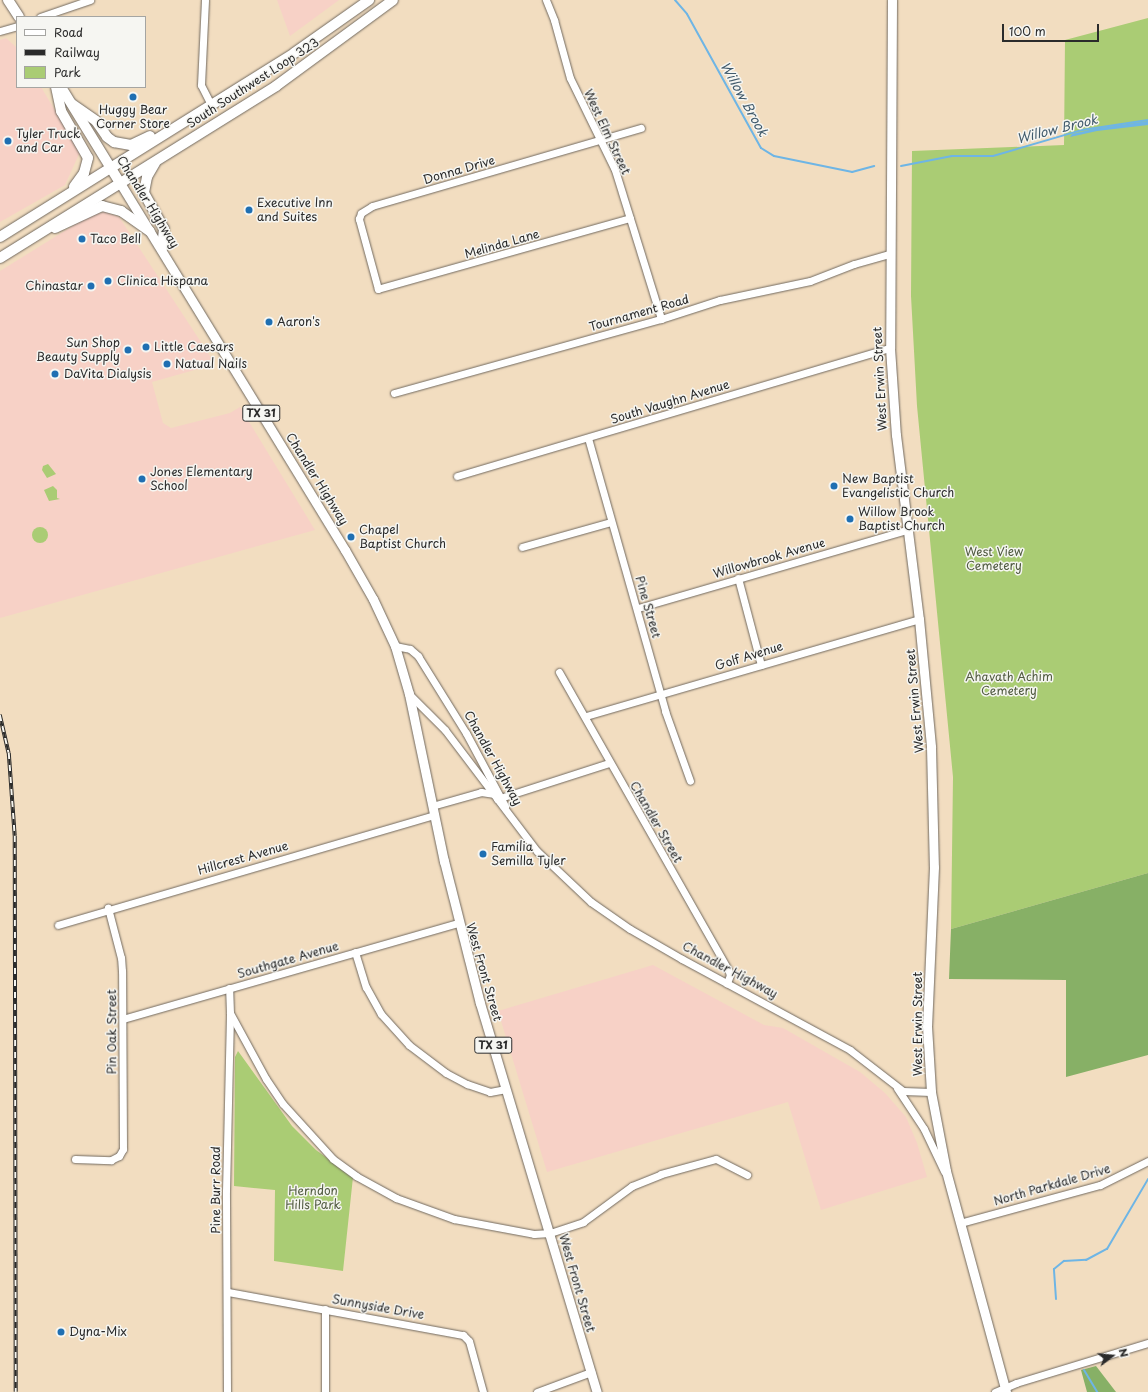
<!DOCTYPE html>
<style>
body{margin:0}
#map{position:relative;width:1148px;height:1392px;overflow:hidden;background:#f2ddc0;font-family:"Playpen Sans",sans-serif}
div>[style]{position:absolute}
.built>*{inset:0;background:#f7d1c6}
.green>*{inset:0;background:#aacc74}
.round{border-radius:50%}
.forest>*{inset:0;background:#87b066}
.water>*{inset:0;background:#6eb5e5}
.stream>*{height:2px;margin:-1px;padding:0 1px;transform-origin:1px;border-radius:1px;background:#6eb5e5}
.roads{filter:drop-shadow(0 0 1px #71695f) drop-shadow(0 0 1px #71695f)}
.minor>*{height:7px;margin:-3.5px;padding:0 3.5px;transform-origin:3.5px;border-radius:3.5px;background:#fff}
.major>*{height:9px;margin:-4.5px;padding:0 4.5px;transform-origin:4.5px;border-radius:4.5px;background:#fff}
.highway>*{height:10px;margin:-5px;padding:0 5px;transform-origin:5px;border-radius:5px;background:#fff}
.rail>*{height:3.5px;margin-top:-1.75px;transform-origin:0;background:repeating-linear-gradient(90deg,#f6f6f2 0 6px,#2b2b2b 0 12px);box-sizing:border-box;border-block:1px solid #2b2b2b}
.dots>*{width:11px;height:11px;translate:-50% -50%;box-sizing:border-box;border:2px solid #f6f6f2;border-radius:50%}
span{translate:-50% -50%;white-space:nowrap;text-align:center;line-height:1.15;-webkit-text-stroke:3px #f6f6f2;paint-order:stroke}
.shield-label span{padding:1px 3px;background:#f6f6f2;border:1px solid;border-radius:3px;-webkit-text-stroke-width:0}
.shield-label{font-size:11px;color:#2b2b2b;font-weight:700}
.street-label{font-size:12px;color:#2b2b2b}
.poi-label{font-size:12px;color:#2b2b2b}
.left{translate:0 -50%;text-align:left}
.right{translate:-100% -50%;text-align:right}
.park-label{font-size:12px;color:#515b41}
.water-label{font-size:13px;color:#425b6c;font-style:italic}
.legend{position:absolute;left:16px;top:16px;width:130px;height:72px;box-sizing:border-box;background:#f6f6f2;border:1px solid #a5a5a2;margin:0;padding:5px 7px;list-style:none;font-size:12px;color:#2b2b2b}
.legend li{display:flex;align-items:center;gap:8px;height:20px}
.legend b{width:20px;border:1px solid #a5a5a2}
.north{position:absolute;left:1092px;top:1336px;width:40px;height:40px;-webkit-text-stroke:3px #f6f6f2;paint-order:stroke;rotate:74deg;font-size:11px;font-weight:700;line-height:16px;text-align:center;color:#2b2b2b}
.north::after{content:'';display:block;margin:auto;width:14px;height:18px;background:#2b2b2b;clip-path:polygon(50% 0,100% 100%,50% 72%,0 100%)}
.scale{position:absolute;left:1002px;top:24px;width:97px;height:18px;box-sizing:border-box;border:2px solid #2b2b2b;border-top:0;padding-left:5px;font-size:12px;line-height:14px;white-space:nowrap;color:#2b2b2b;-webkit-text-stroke:3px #f6f6f2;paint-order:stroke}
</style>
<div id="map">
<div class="built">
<i style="clip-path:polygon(277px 0,339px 0,290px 36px)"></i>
<i style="clip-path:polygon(6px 38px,17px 48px,17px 87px,41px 87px,80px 152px,65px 185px,0 222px,0 40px)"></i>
<i style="clip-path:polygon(105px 212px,119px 217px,212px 359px,198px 369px,152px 382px,163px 423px,171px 428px,230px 413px,240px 407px,315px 530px,0 618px,0 271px,92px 214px)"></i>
<i style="clip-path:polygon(653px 965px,764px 1025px,783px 1028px,860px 1072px,885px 1093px,906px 1117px,917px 1143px,927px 1177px,821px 1210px,788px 1102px,547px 1172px,498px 1011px)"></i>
</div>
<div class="green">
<i style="clip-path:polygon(1148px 18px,1148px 873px,951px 929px,953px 777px,917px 406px,911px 296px,912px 151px,1064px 145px,1065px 40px)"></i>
<i style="clip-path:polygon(48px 464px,56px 474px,47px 478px,42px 470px,43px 466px)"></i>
<i style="clip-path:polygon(53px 486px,57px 490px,57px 498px,60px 499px,49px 501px,44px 490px)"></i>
<i class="round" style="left:32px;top:527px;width:16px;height:16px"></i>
<i style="clip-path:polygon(238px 1051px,292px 1126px,316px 1150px,353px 1177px,343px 1271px,274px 1261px,275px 1190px,234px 1186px,235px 1057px)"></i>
</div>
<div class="forest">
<i style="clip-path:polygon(1148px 873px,1148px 1055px,1066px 1077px,1066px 980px,949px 979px,951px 929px)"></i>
<i style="clip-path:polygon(1096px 1366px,1116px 1392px,1087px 1392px,1081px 1370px)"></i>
</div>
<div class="water">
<i style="clip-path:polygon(1148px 121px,1148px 125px,1097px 131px,1070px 137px,1072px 134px,1094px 129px)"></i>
</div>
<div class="stream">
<i style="left:675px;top:0;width:18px;rotate:49deg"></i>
<i style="left:687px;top:14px;width:153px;rotate:61.1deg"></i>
<i style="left:761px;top:148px;width:15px;rotate:32deg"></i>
<i style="left:774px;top:156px;width:80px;rotate:11.6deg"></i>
<i style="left:852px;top:172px;width:23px;rotate:-15deg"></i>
<i style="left:901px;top:166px;width:52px;rotate:-11.1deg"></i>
<i style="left:952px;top:156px;width:41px"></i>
<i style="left:993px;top:156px;width:93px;rotate:-16.3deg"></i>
<i style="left:1082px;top:130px;width:67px;rotate:-8.6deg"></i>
<i style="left:1056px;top:1299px;width:30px;rotate:-94deg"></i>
<i style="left:1054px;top:1269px;width:13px;rotate:-39deg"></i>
<i style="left:1064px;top:1261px;width:22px;rotate:-3deg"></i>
<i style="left:1086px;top:1260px;width:24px;rotate:-28deg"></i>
<i style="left:1107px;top:1249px;width:81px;rotate:-59.6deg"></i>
<i style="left:1084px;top:1370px;width:26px;rotate:59deg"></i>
</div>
<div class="roads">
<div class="minor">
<i style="left:205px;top:0;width:85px;rotate:92.7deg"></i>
<i style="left:201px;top:85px;width:22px;rotate:63deg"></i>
<i style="left:546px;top:0;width:22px;rotate:68deg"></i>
<i style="left:554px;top:20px;width:60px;rotate:74.6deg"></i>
<i style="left:570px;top:78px;width:102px;rotate:63.9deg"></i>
<i style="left:615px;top:170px;width:156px;rotate:72.8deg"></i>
<i style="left:40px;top:17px;width:53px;rotate:-18.8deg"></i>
<i style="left:0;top:31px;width:18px;rotate:-16deg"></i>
<i style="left:630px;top:218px;width:262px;rotate:164.3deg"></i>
<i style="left:378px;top:289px;width:73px;rotate:-105.2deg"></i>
<i style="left:359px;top:219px;width:6px;rotate:-72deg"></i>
<i style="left:361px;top:213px;width:13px;rotate:-32deg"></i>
<i style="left:372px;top:206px;width:280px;rotate:-16.2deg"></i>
<i style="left:394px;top:393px;width:277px;rotate:-15.5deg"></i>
<i style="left:661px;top:319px;width:62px;rotate:-17.9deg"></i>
<i style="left:720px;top:300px;width:92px;rotate:-11.9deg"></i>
<i style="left:810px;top:281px;width:47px;rotate:-21.1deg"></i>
<i style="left:854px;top:264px;width:36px;rotate:-16deg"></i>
<i style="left:588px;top:438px;width:284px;rotate:74.2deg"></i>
<i style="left:665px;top:711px;width:74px;rotate:70.3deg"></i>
<i style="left:457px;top:476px;width:452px;rotate:-16.5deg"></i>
<i style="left:522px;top:547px;width:92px;rotate:-15.7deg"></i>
<i style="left:738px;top:578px;width:90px;rotate:75.2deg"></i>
<i style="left:638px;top:608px;width:280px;rotate:-16.2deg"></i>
<i style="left:395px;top:646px;width:15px;rotate:11deg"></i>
<i style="left:410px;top:649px;width:11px;rotate:41deg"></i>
<i style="left:418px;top:656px;width:91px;rotate:58.1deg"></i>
<i style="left:466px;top:733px;width:83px;rotate:61.9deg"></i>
<i style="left:559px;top:672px;width:342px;rotate:60.4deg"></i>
<i style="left:728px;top:969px;width:6px;rotate:72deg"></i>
<i style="left:730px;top:975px;width:9px;rotate:111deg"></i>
<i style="left:409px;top:694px;width:51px;rotate:45deg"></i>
<i style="left:445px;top:730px;width:152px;rotate:52.8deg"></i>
<i style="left:537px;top:851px;width:74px;rotate:43.4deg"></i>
<i style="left:591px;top:902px;width:47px;rotate:34.7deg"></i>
<i style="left:630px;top:929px;width:60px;rotate:30deg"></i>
<i style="left:682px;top:959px;width:191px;rotate:28.4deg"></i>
<i style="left:850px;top:1050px;width:67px;rotate:37.7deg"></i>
<i style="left:903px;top:1091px;width:28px;rotate:2deg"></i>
<i style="left:586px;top:716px;width:347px;rotate:-16.2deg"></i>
<i style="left:497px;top:799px;width:118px;rotate:-17.8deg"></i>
<i style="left:432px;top:806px;width:51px;rotate:-15.9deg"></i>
<i style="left:481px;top:792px;width:12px;rotate:9deg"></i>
<i style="left:58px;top:925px;width:392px;rotate:-16.3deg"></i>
<i style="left:355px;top:952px;width:37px;rotate:73deg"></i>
<i style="left:366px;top:987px;width:31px;rotate:61deg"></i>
<i style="left:381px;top:1014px;width:42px;rotate:47.9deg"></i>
<i style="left:409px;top:1045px;width:46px;rotate:37.1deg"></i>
<i style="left:446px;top:1073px;width:24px;rotate:28deg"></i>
<i style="left:467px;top:1084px;width:24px;rotate:19deg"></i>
<i style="left:490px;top:1092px;width:16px;rotate:-11deg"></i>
<i style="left:230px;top:1013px;width:75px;rotate:61.4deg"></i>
<i style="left:266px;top:1079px;width:30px;rotate:56deg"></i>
<i style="left:283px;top:1104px;width:74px;rotate:47.7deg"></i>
<i style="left:333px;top:1159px;width:29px;rotate:36deg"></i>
<i style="left:356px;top:1176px;width:46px;rotate:28.8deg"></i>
<i style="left:396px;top:1198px;width:62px;rotate:19.9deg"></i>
<i style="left:454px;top:1219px;width:81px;rotate:10.6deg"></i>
<i style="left:534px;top:1234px;width:16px;rotate:-4deg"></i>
<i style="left:550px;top:1233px;width:35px;rotate:-18deg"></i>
<i style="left:583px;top:1222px;width:61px;rotate:-36.3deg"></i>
<i style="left:632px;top:1186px;width:31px;rotate:-22deg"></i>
<i style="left:661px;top:1174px;width:57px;rotate:-15.3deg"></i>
<i style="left:716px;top:1159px;width:35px;rotate:27deg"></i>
<i style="left:123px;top:1019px;width:348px;rotate:-16deg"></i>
<i style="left:897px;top:1088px;width:49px;rotate:56.6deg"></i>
<i style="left:924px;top:1129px;width:47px;rotate:64.5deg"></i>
<i style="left:75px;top:1159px;width:36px;rotate:2deg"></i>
<i style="left:111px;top:1160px;width:9px;rotate:-27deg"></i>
<i style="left:119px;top:1156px;width:8px;rotate:-60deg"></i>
<i style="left:123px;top:1149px;width:178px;rotate:-90.3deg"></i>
<i style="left:122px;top:971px;width:13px;rotate:-94deg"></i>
<i style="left:121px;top:958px;width:52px;rotate:-104.6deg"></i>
<i style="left:960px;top:1223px;width:145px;rotate:-15.2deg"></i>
<i style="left:1100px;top:1185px;width:54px;rotate:-26.6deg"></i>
<i style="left:228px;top:1292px;width:239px;rotate:10.4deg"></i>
<i style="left:463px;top:1335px;width:8px;rotate:45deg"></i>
<i style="left:469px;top:1341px;width:53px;rotate:74.6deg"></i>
<i style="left:325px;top:1309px;width:83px;rotate:90deg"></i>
<i style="left:227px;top:1392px;width:201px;rotate:-90.3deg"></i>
<i style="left:226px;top:1191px;width:178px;rotate:-88.7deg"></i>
<i style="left:230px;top:1013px;width:25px;rotate:-92deg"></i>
<i style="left:537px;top:1392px;width:58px;rotate:-20.3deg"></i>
<i style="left:995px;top:1392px;width:23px;rotate:-23deg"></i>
<i style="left:1016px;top:1383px;width:138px;rotate:-16.9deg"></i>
</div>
<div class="major">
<i style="left:892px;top:0;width:348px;rotate:90.3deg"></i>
<i style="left:890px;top:348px;width:87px;rotate:86.1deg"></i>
<i style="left:896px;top:435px;width:185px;rotate:82.9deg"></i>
<i style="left:919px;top:619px;width:129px;rotate:84.6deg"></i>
<i style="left:931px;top:747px;width:120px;rotate:88.6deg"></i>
<i style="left:934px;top:867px;width:159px;rotate:92.5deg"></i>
<i style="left:927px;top:1026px;width:66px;rotate:86.5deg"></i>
<i style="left:931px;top:1092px;width:80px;rotate:79.2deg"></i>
<i style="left:946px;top:1171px;width:229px;rotate:74.8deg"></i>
<i style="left:120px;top:183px;width:430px;rotate:58.5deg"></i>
<i style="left:345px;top:550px;width:56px;rotate:60.3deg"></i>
<i style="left:373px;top:599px;width:52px;rotate:64.9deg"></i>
<i style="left:395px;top:646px;width:50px;rotate:73.7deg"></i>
<i style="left:409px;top:694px;width:171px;rotate:78.2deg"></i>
<i style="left:444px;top:861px;width:146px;rotate:75.8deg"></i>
<i style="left:480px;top:1003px;width:406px;rotate:73.3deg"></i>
</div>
<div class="highway">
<i style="left:8px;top:0;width:20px;rotate:57deg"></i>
<i style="left:56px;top:87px;width:25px;rotate:78deg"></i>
<i style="left:61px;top:111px;width:54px;rotate:60.1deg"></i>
<i style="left:88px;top:158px;width:16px;rotate:105deg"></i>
<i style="left:84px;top:173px;width:17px;rotate:126deg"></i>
<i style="left:61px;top:87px;width:113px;rotate:58.4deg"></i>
<i style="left:72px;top:104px;width:29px;rotate:35deg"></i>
<i style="left:96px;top:121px;width:19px;rotate:55deg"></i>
<i style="left:107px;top:137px;width:9px;rotate:36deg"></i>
<i style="left:114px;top:142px;width:17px;rotate:10deg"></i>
<i style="left:131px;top:145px;width:21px;rotate:-25deg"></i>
<i style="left:155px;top:163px;width:16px;rotate:120deg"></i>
<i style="left:147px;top:177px;width:16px;rotate:101deg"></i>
<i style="left:144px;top:193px;width:41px;rotate:60.9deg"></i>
<i style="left:164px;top:229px;width:20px;rotate:96deg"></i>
<i style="left:55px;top:228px;width:52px;rotate:-25.1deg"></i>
<i style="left:102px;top:206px;width:20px;rotate:15deg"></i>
<i style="left:121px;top:211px;width:35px;rotate:35deg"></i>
<i style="left:0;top:237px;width:347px;rotate:-32deg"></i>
<i style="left:294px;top:53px;width:92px;rotate:-35.2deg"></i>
<i style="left:0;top:258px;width:325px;rotate:-31.9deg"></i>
<i style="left:276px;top:86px;width:145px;rotate:-36.3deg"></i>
</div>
</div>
<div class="rail">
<i style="left:0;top:715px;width:39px;rotate:77deg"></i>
<i style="left:9px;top:753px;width:83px;rotate:85.9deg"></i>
<i style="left:15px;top:836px;width:556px;rotate:89.9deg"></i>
</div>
<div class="dots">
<i style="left:133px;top:97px;background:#1f6fb2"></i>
<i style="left:8px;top:141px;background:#1f6fb2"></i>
<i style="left:249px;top:210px;background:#1f6fb2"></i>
<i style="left:82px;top:239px;background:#1f6fb2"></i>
<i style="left:108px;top:281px;background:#1f6fb2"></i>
<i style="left:91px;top:286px;background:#1f6fb2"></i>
<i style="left:269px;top:322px;background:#1f6fb2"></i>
<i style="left:146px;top:347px;background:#1f6fb2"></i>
<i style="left:128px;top:350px;background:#1f6fb2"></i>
<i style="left:167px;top:364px;background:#1f6fb2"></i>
<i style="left:55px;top:374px;background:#1f6fb2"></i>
<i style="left:142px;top:479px;background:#1f6fb2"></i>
<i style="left:834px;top:486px;background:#1f6fb2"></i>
<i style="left:850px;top:519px;background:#1f6fb2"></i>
<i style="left:351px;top:537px;background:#1f6fb2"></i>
<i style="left:483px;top:854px;background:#1f6fb2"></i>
<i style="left:61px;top:1332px;background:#1f6fb2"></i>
</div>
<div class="shield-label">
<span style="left:261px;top:413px">TX 31</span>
<span style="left:493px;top:1045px">TX 31</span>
</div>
<div class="street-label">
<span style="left:253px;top:83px;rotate:-33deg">South Southwest Loop 323</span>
<span style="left:607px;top:132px;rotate:65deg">West Elm Street</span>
<span style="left:459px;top:170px;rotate:-16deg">Donna Drive</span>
<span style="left:148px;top:202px;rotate:58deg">Chandler Highway</span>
<span style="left:502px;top:244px;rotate:-16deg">Melinda Lane</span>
<span style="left:639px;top:313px;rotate:-16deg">Tournament Road</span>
<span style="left:880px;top:379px;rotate:-93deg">West Erwin Street</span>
<span style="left:670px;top:402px;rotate:-17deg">South Vaughn Avenue</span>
<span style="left:317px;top:479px;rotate:58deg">Chandler Highway</span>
<span style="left:769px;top:558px;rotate:-16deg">Willowbrook Avenue</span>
<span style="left:648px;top:607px;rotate:74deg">Pine Street</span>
<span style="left:749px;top:656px;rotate:-17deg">Golf Avenue</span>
<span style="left:915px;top:701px;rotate:-95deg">West Erwin Street</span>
<span style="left:493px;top:758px;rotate:61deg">Chandler Highway</span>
<span style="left:656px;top:822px;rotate:60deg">Chandler Street</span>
<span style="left:243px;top:858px;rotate:-16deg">Hillcrest Avenue</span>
<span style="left:288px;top:960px;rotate:-16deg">Southgate Avenue</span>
<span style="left:730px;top:970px;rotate:28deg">Chandler Highway</span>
<span style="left:484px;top:972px;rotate:74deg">West Front Street</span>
<span style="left:918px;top:1024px;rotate:-90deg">West Erwin Street</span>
<span style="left:112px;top:1032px;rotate:-90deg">Pin Oak Street</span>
<span style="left:1052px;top:1185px;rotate:-16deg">North Parkdale Drive</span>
<span style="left:216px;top:1190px;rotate:-90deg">Pine Burr Road</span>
<span style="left:577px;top:1283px;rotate:74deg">West Front Street</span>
<span style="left:378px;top:1307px;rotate:10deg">Sunnyside Drive</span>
</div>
<div class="poi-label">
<span style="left:133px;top:117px">Huggy Bear<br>Corner Store</span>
<span class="left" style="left:16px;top:141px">Tyler Truck<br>and Car</span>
<span class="left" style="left:257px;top:210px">Executive Inn<br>and Suites</span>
<span class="left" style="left:90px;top:239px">Taco Bell</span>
<span class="left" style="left:117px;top:281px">Clinica Hispana</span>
<span class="right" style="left:83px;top:286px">Chinastar</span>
<span class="left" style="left:277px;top:322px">Aaron's</span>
<span class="right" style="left:120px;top:350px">Sun Shop<br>Beauty Supply</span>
<span class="left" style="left:154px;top:347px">Little Caesars</span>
<span class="left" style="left:175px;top:364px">Natual Nails</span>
<span class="left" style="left:64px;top:374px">DaVita Dialysis</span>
<span class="left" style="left:150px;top:479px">Jones Elementary<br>School</span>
<span class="left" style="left:842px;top:486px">New Baptist<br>Evangelistic Church</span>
<span class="left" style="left:858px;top:519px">Willow Brook<br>Baptist Church</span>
<span class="left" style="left:359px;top:537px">Chapel<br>Baptist Church</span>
<span class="left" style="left:491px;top:854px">Familia<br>Semilla Tyler</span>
<span class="left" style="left:69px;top:1332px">Dyna-Mix</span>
</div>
<div class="park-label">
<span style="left:994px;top:559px">West View<br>Cemetery</span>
<span style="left:1009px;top:684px">Ahavath Achim<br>Cemetery</span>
<span style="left:313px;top:1198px">Herndon<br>Hills Park</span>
</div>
<div class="water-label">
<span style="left:744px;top:99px;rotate:61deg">Willow Brook</span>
<span style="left:1057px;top:129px;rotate:-14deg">Willow Brook</span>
</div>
<ul class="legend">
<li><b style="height:5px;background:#fff"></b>Road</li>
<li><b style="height:5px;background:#2b2b2b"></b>Railway</li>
<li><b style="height:11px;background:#aacc74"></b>Park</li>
</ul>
<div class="north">N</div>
<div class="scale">100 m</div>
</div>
